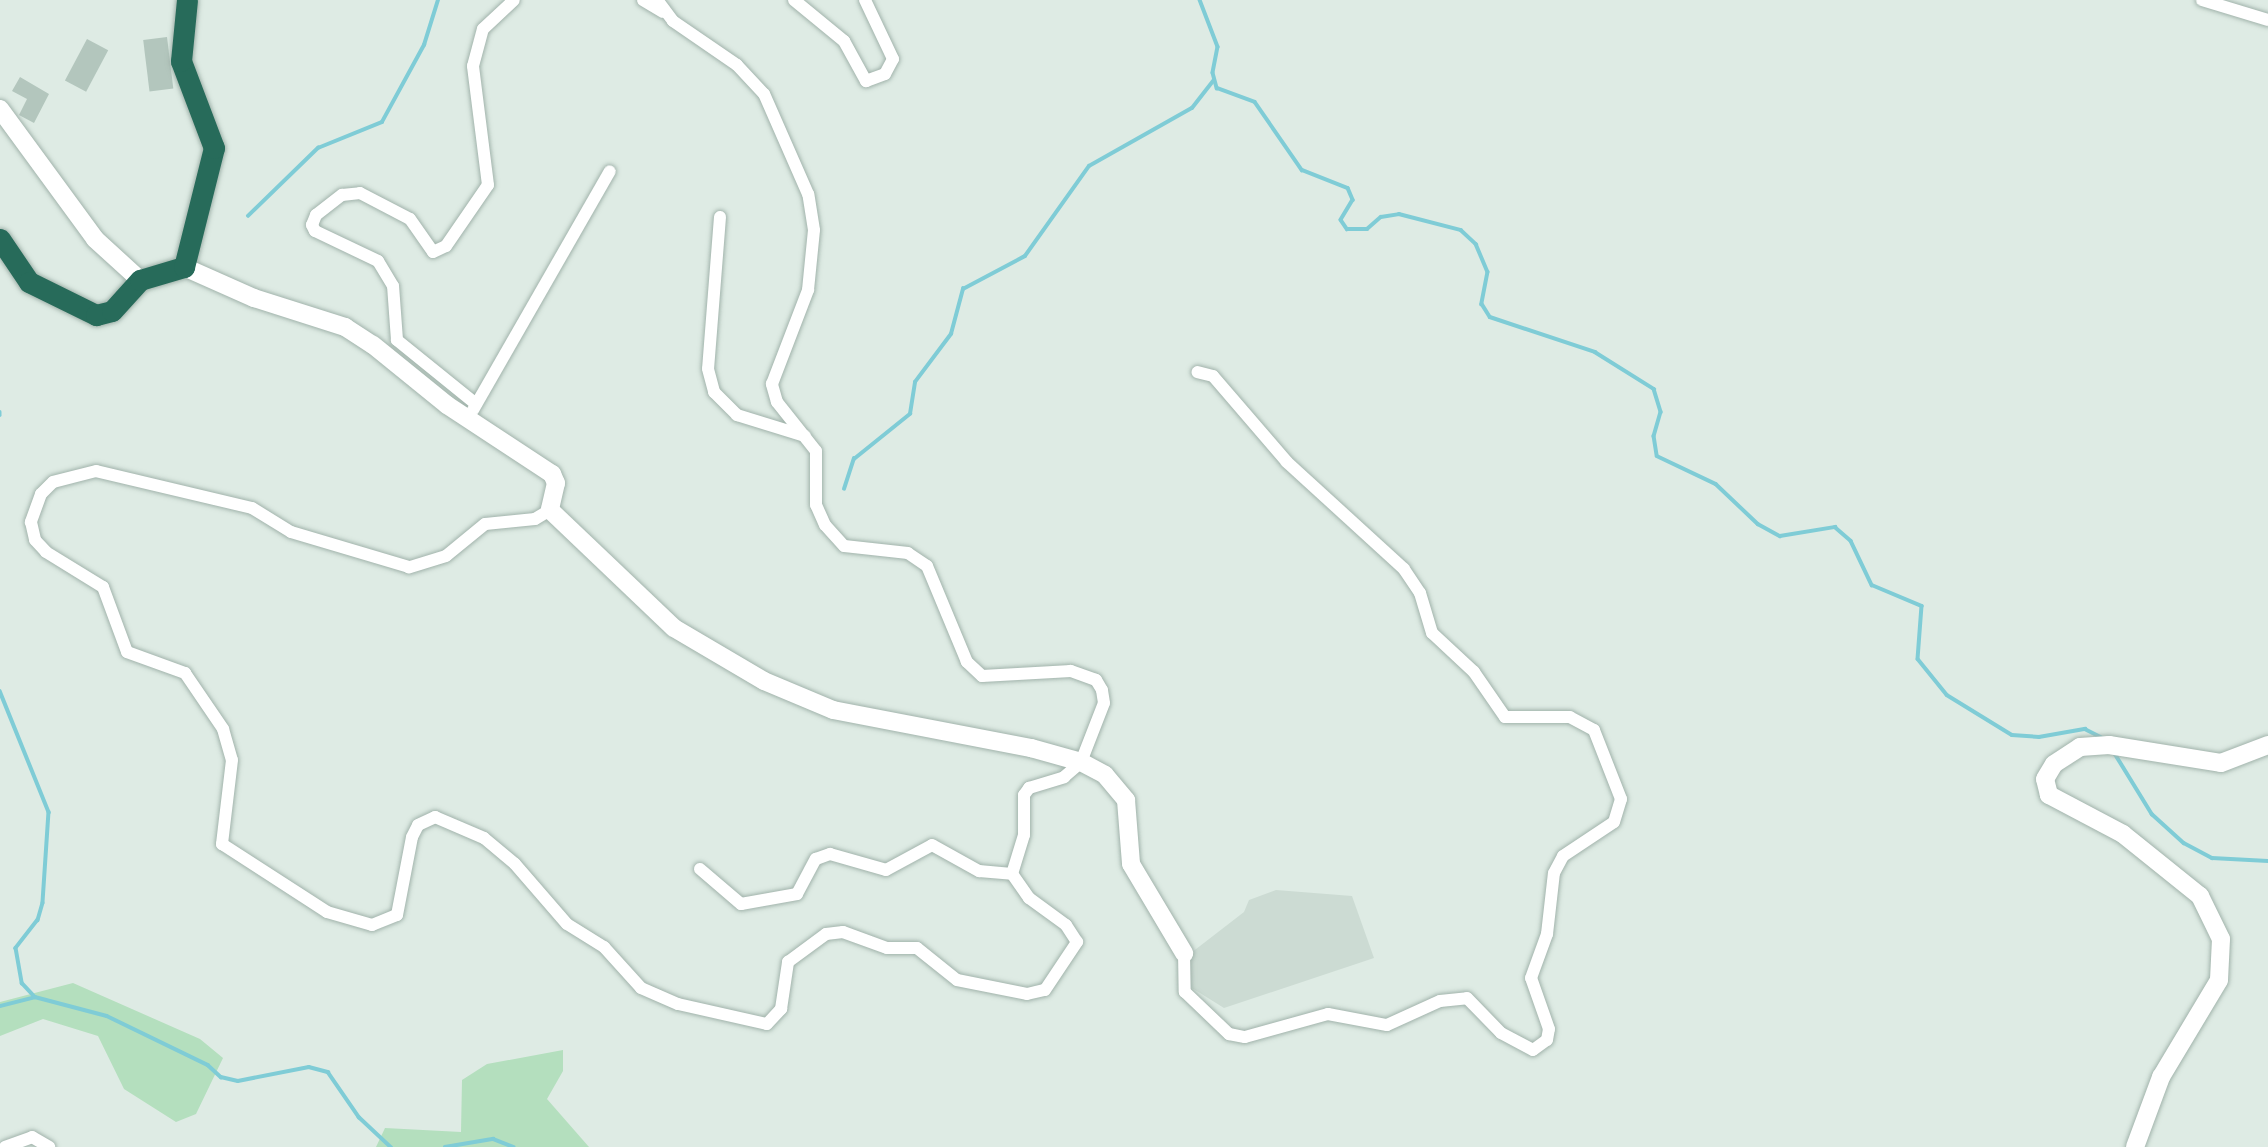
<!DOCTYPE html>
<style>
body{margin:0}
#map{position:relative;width:2268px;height:1147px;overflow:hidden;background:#deebe4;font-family:"Source Sans 3",sans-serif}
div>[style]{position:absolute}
.built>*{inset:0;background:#ccdbd3}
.green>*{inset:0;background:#b4dfbe}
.stream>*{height:3.5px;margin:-1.75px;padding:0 1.75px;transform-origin:1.75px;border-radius:1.75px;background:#7fccd6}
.building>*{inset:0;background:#b3c6bd;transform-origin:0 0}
.roads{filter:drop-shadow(0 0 2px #a1b3ab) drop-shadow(0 0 2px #a1b3ab)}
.street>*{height:12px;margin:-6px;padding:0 6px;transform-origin:6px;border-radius:6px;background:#fff}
.secondary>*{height:18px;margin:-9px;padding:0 9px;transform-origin:9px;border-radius:9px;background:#fff}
.highway>*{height:21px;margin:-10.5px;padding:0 10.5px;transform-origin:10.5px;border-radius:10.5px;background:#276b5a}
span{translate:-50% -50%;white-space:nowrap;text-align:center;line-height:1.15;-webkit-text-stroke:5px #eef7f2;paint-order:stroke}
</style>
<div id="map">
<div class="built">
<i style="clip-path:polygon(1276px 890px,1352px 896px,1374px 958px,1224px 1008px,1192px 988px,1178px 963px,1244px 912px,1249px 900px)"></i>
</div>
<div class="green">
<i style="clip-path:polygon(73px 983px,200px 1039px,223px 1058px,196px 1114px,176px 1122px,124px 1089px,98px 1036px,43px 1019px,0 1036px,0 1002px)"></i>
<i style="clip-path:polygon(563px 1050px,563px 1071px,547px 1099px,589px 1147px,376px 1147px,385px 1128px,461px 1132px,462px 1080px,487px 1064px)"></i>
</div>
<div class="stream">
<i style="left:1200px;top:0;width:50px;rotate:69deg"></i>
<i style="left:1218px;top:47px;width:26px;rotate:101deg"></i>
<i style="left:1213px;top:73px;width:16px;rotate:75deg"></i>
<i style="left:1217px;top:88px;width:40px;rotate:20.2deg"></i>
<i style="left:1255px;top:102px;width:83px;rotate:55.3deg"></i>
<i style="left:1302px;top:170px;width:49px;rotate:21.4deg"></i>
<i style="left:1348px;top:188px;width:13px;rotate:67deg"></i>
<i style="left:1353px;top:200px;width:23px;rotate:121deg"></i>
<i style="left:1341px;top:220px;width:11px;rotate:56deg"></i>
<i style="left:1347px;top:229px;width:20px"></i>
<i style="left:1367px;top:229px;width:18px;rotate:-41deg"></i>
<i style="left:1381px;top:217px;width:18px;rotate:-9deg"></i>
<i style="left:1399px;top:214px;width:64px;rotate:14.5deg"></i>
<i style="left:1461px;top:230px;width:21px;rotate:43deg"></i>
<i style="left:1476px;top:244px;width:30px;rotate:67deg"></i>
<i style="left:1488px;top:272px;width:33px;rotate:101deg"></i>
<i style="left:1482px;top:304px;width:15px;rotate:58deg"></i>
<i style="left:1490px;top:317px;width:111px;rotate:18.4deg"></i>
<i style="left:1595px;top:352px;width:70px;rotate:32.1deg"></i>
<i style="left:1654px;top:389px;width:24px;rotate:73deg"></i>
<i style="left:1661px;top:412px;width:25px;rotate:106deg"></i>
<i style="left:1654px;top:436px;width:20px;rotate:81deg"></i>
<i style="left:1657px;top:456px;width:65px;rotate:25.4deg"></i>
<i style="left:1716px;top:484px;width:58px;rotate:43.6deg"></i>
<i style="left:1758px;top:524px;width:25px;rotate:29deg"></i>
<i style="left:1780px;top:536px;width:56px;rotate:-9.3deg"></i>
<i style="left:1835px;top:527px;width:21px;rotate:41deg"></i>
<i style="left:1851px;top:541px;width:49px;rotate:64.5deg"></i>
<i style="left:1872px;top:585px;width:54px;rotate:22.8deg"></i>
<i style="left:1922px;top:606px;width:53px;rotate:94.3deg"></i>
<i style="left:1918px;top:659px;width:46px;rotate:51.1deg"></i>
<i style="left:1947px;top:695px;width:76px;rotate:31.6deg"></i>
<i style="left:2012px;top:735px;width:27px;rotate:4deg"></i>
<i style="left:2039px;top:737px;width:47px;rotate:-9.9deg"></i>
<i style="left:2085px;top:729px;width:20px;rotate:27deg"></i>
<i style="left:248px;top:216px;width:98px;rotate:-44.2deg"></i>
<i style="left:318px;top:148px;width:69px;rotate:-22.1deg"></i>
<i style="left:382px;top:122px;width:88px;rotate:-61.4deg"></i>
<i style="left:424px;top:45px;width:47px;rotate:-72.7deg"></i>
<i style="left:0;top:412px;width:3px;rotate:90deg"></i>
<i style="left:844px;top:489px;width:32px;rotate:-72deg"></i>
<i style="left:854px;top:459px;width:72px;rotate:-38.8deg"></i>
<i style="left:910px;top:414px;width:32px;rotate:-81deg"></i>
<i style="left:915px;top:382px;width:60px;rotate:-53.1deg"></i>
<i style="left:951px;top:334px;width:47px;rotate:-75.1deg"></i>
<i style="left:963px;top:289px;width:70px;rotate:-28deg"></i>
<i style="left:1025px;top:256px;width:110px;rotate:-54.6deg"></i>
<i style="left:1089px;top:166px;width:118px;rotate:-29.4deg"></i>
<i style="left:1192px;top:108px;width:34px;rotate:-52deg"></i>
<i style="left:0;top:691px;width:131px;rotate:68deg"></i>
<i style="left:49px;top:812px;width:91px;rotate:93.8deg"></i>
<i style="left:43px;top:903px;width:18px;rotate:106deg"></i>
<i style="left:38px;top:920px;width:36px;rotate:128deg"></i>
<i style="left:16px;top:948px;width:36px;rotate:80deg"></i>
<i style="left:22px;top:983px;width:19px;rotate:47deg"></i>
<i style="left:35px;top:997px;width:74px;rotate:14.8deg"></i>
<i style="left:107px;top:1016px;width:112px;rotate:25.9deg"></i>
<i style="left:208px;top:1065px;width:18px;rotate:43deg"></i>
<i style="left:221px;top:1077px;width:17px;rotate:13deg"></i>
<i style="left:238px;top:1081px;width:72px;rotate:-11.2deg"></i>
<i style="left:309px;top:1067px;width:20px;rotate:15deg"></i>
<i style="left:328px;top:1072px;width:55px;rotate:55.4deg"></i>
<i style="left:359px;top:1117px;width:44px;rotate:43.2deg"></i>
<i style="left:2114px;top:752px;width:73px;rotate:58.5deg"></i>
<i style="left:2152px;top:814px;width:43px;rotate:42.2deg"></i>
<i style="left:2184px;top:843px;width:32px;rotate:28deg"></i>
<i style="left:2212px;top:858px;width:56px;rotate:3.1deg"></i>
<i style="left:0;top:1006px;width:36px;rotate:-14deg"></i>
<i style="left:445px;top:1147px;width:49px;rotate:-9.5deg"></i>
<i style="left:493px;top:1139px;width:22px;rotate:21deg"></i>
</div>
<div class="building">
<i style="left:167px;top:37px;width:52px;height:24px;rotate:83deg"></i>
<i style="left:87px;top:39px;width:24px;height:47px;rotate:28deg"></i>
<i style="clip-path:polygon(20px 77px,49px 94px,34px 123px,19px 115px,27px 99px,12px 91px)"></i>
</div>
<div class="roads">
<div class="street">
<i style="left:643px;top:0;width:23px;rotate:31deg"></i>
<i style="left:794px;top:0;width:65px;rotate:39.4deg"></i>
<i style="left:844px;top:41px;width:46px;rotate:61.2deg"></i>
<i style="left:866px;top:81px;width:20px;rotate:-20deg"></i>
<i style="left:885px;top:74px;width:17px;rotate:-62deg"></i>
<i style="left:893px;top:59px;width:65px;rotate:-115.4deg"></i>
<i style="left:2202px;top:0;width:69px;rotate:16.9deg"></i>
<i style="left:720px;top:217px;width:152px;rotate:94.5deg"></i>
<i style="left:708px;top:369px;width:24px;rotate:75deg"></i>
<i style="left:714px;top:392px;width:33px;rotate:45deg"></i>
<i style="left:737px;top:415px;width:71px;rotate:17.2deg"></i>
<i style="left:476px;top:404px;width:102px;rotate:-141deg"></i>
<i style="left:397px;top:340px;width:54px;rotate:-94.2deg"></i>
<i style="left:393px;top:286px;width:29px;rotate:-121deg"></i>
<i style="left:378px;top:261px;width:70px;rotate:-154.5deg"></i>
<i style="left:315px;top:231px;width:7px;rotate:-117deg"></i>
<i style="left:312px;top:225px;width:11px;rotate:-68deg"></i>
<i style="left:316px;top:215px;width:33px;rotate:-38deg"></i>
<i style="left:342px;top:195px;width:18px;rotate:-6deg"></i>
<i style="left:360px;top:193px;width:56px;rotate:27.5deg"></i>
<i style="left:410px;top:219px;width:40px;rotate:55.1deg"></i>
<i style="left:433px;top:252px;width:14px;rotate:-25deg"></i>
<i style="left:446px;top:246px;width:74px;rotate:-55.5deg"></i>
<i style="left:488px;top:185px;width:120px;rotate:-97.2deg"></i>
<i style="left:473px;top:66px;width:38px;rotate:-75deg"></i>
<i style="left:483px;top:29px;width:42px;rotate:-43.1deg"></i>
<i style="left:473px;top:410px;width:275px;rotate:-60.2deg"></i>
<i style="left:550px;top:510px;width:17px;rotate:149deg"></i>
<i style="left:535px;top:519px;width:50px;rotate:174.3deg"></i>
<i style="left:485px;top:524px;width:50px;rotate:140.6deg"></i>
<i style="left:446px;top:556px;width:39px;rotate:163deg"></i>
<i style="left:409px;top:567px;width:123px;rotate:-163.5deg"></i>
<i style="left:291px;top:532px;width:46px;rotate:-148.4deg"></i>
<i style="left:252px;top:508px;width:160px;rotate:-166.7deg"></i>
<i style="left:96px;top:471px;width:44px;rotate:165.7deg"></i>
<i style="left:53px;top:482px;width:17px;rotate:135deg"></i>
<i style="left:41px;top:494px;width:30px;rotate:110deg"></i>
<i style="left:31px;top:522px;width:18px;rotate:77deg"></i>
<i style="left:35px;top:540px;width:16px;rotate:47deg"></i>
<i style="left:46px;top:552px;width:67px;rotate:31.6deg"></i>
<i style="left:103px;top:587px;width:69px;rotate:69.7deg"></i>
<i style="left:127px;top:652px;width:62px;rotate:19.9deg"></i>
<i style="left:185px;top:673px;width:68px;rotate:55.8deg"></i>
<i style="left:223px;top:729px;width:32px;rotate:74deg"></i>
<i style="left:232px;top:760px;width:85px;rotate:96.8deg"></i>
<i style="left:222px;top:844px;width:125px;rotate:32.9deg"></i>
<i style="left:327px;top:912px;width:47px;rotate:16.1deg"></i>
<i style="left:372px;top:925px;width:27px;rotate:-22deg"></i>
<i style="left:397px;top:915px;width:79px;rotate:-79.1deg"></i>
<i style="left:412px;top:837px;width:13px;rotate:-63deg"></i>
<i style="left:418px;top:825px;width:19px;rotate:-25deg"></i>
<i style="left:435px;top:817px;width:53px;rotate:23.2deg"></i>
<i style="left:484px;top:838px;width:40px;rotate:40deg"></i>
<i style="left:515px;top:864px;width:79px;rotate:49.1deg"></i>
<i style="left:567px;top:924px;width:44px;rotate:31.9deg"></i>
<i style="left:604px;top:947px;width:55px;rotate:47.9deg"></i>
<i style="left:641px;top:988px;width:40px;rotate:23.4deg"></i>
<i style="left:678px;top:1004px;width:91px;rotate:12.7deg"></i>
<i style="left:767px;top:1024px;width:21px;rotate:-47deg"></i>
<i style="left:781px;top:1009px;width:48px;rotate:-81.5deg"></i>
<i style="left:788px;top:962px;width:47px;rotate:-36.4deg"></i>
<i style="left:826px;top:934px;width:17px;rotate:-7deg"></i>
<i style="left:843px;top:932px;width:47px;rotate:20deg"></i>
<i style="left:887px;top:948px;width:30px"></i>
<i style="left:917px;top:948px;width:51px;rotate:38.7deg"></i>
<i style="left:957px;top:980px;width:71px;rotate:11.3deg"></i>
<i style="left:1027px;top:994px;width:18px;rotate:-13deg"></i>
<i style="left:1045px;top:990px;width:58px;rotate:-56.3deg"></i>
<i style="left:1077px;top:942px;width:20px;rotate:-123deg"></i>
<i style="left:1066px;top:925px;width:46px;rotate:-143.9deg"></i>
<i style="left:1029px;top:898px;width:29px;rotate:-125deg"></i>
<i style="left:1012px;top:874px;width:41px;rotate:-72.9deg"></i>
<i style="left:1024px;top:835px;width:40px;rotate:-90deg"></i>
<i style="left:1024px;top:795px;width:9px;rotate:-54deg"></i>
<i style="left:1029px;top:788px;width:37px;rotate:-17deg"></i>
<i style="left:1064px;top:777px;width:23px;rotate:-41deg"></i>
<i style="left:1081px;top:762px;width:63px;rotate:-68.7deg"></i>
<i style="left:1104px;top:703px;width:13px;rotate:-99deg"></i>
<i style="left:1102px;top:690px;width:12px;rotate:-121deg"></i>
<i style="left:1096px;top:680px;width:27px;rotate:-160deg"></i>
<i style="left:1071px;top:671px;width:89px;rotate:176.8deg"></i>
<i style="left:982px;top:676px;width:21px;rotate:-137deg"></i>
<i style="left:967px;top:662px;width:104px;rotate:-112.6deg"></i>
<i style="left:927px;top:566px;width:23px;rotate:-146deg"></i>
<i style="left:908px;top:553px;width:64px;rotate:-173.8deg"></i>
<i style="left:844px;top:546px;width:28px;rotate:-132deg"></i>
<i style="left:825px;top:525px;width:22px;rotate:-114deg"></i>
<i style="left:816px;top:505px;width:54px;rotate:-90deg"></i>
<i style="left:816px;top:451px;width:63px;rotate:-128.5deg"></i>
<i style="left:777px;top:402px;width:19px;rotate:-106deg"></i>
<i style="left:772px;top:384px;width:101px;rotate:-69deg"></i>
<i style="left:808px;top:290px;width:60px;rotate:-84.3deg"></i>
<i style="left:814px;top:230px;width:36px;rotate:-99deg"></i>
<i style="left:808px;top:194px;width:109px;rotate:-113.7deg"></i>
<i style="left:764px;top:94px;width:40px;rotate:-133deg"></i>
<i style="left:737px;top:65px;width:78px;rotate:-145.5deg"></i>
<i style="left:673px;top:21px;width:26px;rotate:-127deg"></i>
<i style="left:700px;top:869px;width:54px;rotate:40.5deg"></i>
<i style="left:741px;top:904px;width:57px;rotate:-10.1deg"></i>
<i style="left:797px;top:894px;width:40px;rotate:-62deg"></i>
<i style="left:816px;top:859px;width:15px;rotate:-20deg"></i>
<i style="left:830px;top:854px;width:58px;rotate:15.9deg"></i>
<i style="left:886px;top:870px;width:52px;rotate:-28.5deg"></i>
<i style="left:932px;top:845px;width:54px;rotate:29deg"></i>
<i style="left:979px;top:871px;width:33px;rotate:5deg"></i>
<i style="left:1184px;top:953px;width:39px;rotate:89deg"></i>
<i style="left:1185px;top:992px;width:61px;rotate:43.7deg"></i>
<i style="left:1229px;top:1034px;width:16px;rotate:11deg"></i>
<i style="left:1245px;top:1037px;width:86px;rotate:-15.5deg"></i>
<i style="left:1328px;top:1014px;width:60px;rotate:10.6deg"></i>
<i style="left:1387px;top:1025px;width:58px;rotate:-24.4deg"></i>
<i style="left:1440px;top:1001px;width:27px;rotate:-6deg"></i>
<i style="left:1467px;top:998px;width:49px;rotate:45.8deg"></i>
<i style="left:1501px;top:1033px;width:36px;rotate:28deg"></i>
<i style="left:1533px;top:1050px;width:17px;rotate:-36deg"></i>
<i style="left:1547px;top:1040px;width:11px;rotate:-80deg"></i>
<i style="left:1549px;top:1029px;width:54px;rotate:-109.4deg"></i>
<i style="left:1531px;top:978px;width:47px;rotate:-70deg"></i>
<i style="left:1547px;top:934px;width:61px;rotate:-83.5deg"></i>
<i style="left:1554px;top:873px;width:19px;rotate:-62deg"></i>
<i style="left:1563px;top:856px;width:61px;rotate:-33.7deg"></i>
<i style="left:1614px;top:822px;width:24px;rotate:-73deg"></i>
<i style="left:1621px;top:799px;width:74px;rotate:-111.4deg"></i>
<i style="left:1594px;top:730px;width:27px;rotate:-152deg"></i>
<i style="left:1570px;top:717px;width:65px;rotate:180deg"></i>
<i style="left:1505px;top:717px;width:55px;rotate:-124.6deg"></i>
<i style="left:1474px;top:672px;width:57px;rotate:-137.1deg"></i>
<i style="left:1432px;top:633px;width:42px;rotate:-106.7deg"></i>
<i style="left:1420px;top:593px;width:29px;rotate:-124deg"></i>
<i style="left:1404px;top:569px;width:159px;rotate:-137.6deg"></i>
<i style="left:1287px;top:462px;width:113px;rotate:-130.7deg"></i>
<i style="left:1213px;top:376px;width:16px;rotate:-166deg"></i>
<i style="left:5px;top:1147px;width:29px;rotate:-20deg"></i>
<i style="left:32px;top:1137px;width:20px;rotate:30deg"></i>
</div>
<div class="secondary">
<i style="left:0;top:109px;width:161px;rotate:53.8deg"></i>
<i style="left:95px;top:239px;width:61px;rotate:42.3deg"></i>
<i style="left:184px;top:267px;width:77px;rotate:23.9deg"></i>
<i style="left:254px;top:298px;width:96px;rotate:17.7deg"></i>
<i style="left:345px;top:327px;width:33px;rotate:33deg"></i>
<i style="left:373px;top:345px;width:95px;rotate:39deg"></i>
<i style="left:447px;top:405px;width:126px;rotate:33.3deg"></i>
<i style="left:552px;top:474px;width:10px;rotate:66deg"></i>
<i style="left:556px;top:483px;width:28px;rotate:103deg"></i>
<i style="left:550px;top:510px;width:171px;rotate:43.6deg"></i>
<i style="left:674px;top:628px;width:104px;rotate:30.5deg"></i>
<i style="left:764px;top:681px;width:75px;rotate:22.8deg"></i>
<i style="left:833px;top:710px;width:202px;rotate:10.9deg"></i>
<i style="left:1031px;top:748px;width:52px;rotate:15.6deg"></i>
<i style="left:1081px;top:762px;width:27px;rotate:28deg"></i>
<i style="left:1105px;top:775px;width:33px;rotate:50deg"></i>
<i style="left:1126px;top:800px;width:64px;rotate:85.5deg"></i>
<i style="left:1131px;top:864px;width:104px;rotate:59.2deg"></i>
<i style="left:2135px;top:1147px;width:75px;rotate:-69.6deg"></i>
<i style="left:2161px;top:1077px;width:113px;rotate:-59.1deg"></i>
<i style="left:2219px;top:980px;width:41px;rotate:-87.2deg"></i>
<i style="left:2221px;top:939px;width:48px;rotate:-116deg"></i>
<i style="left:2200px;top:896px;width:99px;rotate:-141.2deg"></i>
<i style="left:2123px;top:834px;width:84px;rotate:-152.2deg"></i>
<i style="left:2049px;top:795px;width:16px;rotate:-104deg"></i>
<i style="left:2045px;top:779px;width:17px;rotate:-59deg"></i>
<i style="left:2054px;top:764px;width:31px;rotate:-33deg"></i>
<i style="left:2080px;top:747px;width:29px;rotate:-4deg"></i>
<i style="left:2109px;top:745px;width:113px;rotate:9.1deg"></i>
<i style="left:2221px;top:763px;width:50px;rotate:-21deg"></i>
</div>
<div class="highway">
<i style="left:0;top:239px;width:52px;rotate:56deg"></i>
<i style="left:29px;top:282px;width:75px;rotate:26.2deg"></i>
<i style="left:96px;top:315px;width:16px;rotate:-14deg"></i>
<i style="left:112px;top:311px;width:42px;rotate:-47.9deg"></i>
<i style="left:140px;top:280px;width:46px;rotate:-16.5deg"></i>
<i style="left:184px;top:267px;width:123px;rotate:-75.9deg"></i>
<i style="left:214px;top:148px;width:93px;rotate:-110.8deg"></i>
<i style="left:181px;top:61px;width:61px;rotate:-84.4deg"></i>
</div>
</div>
</div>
